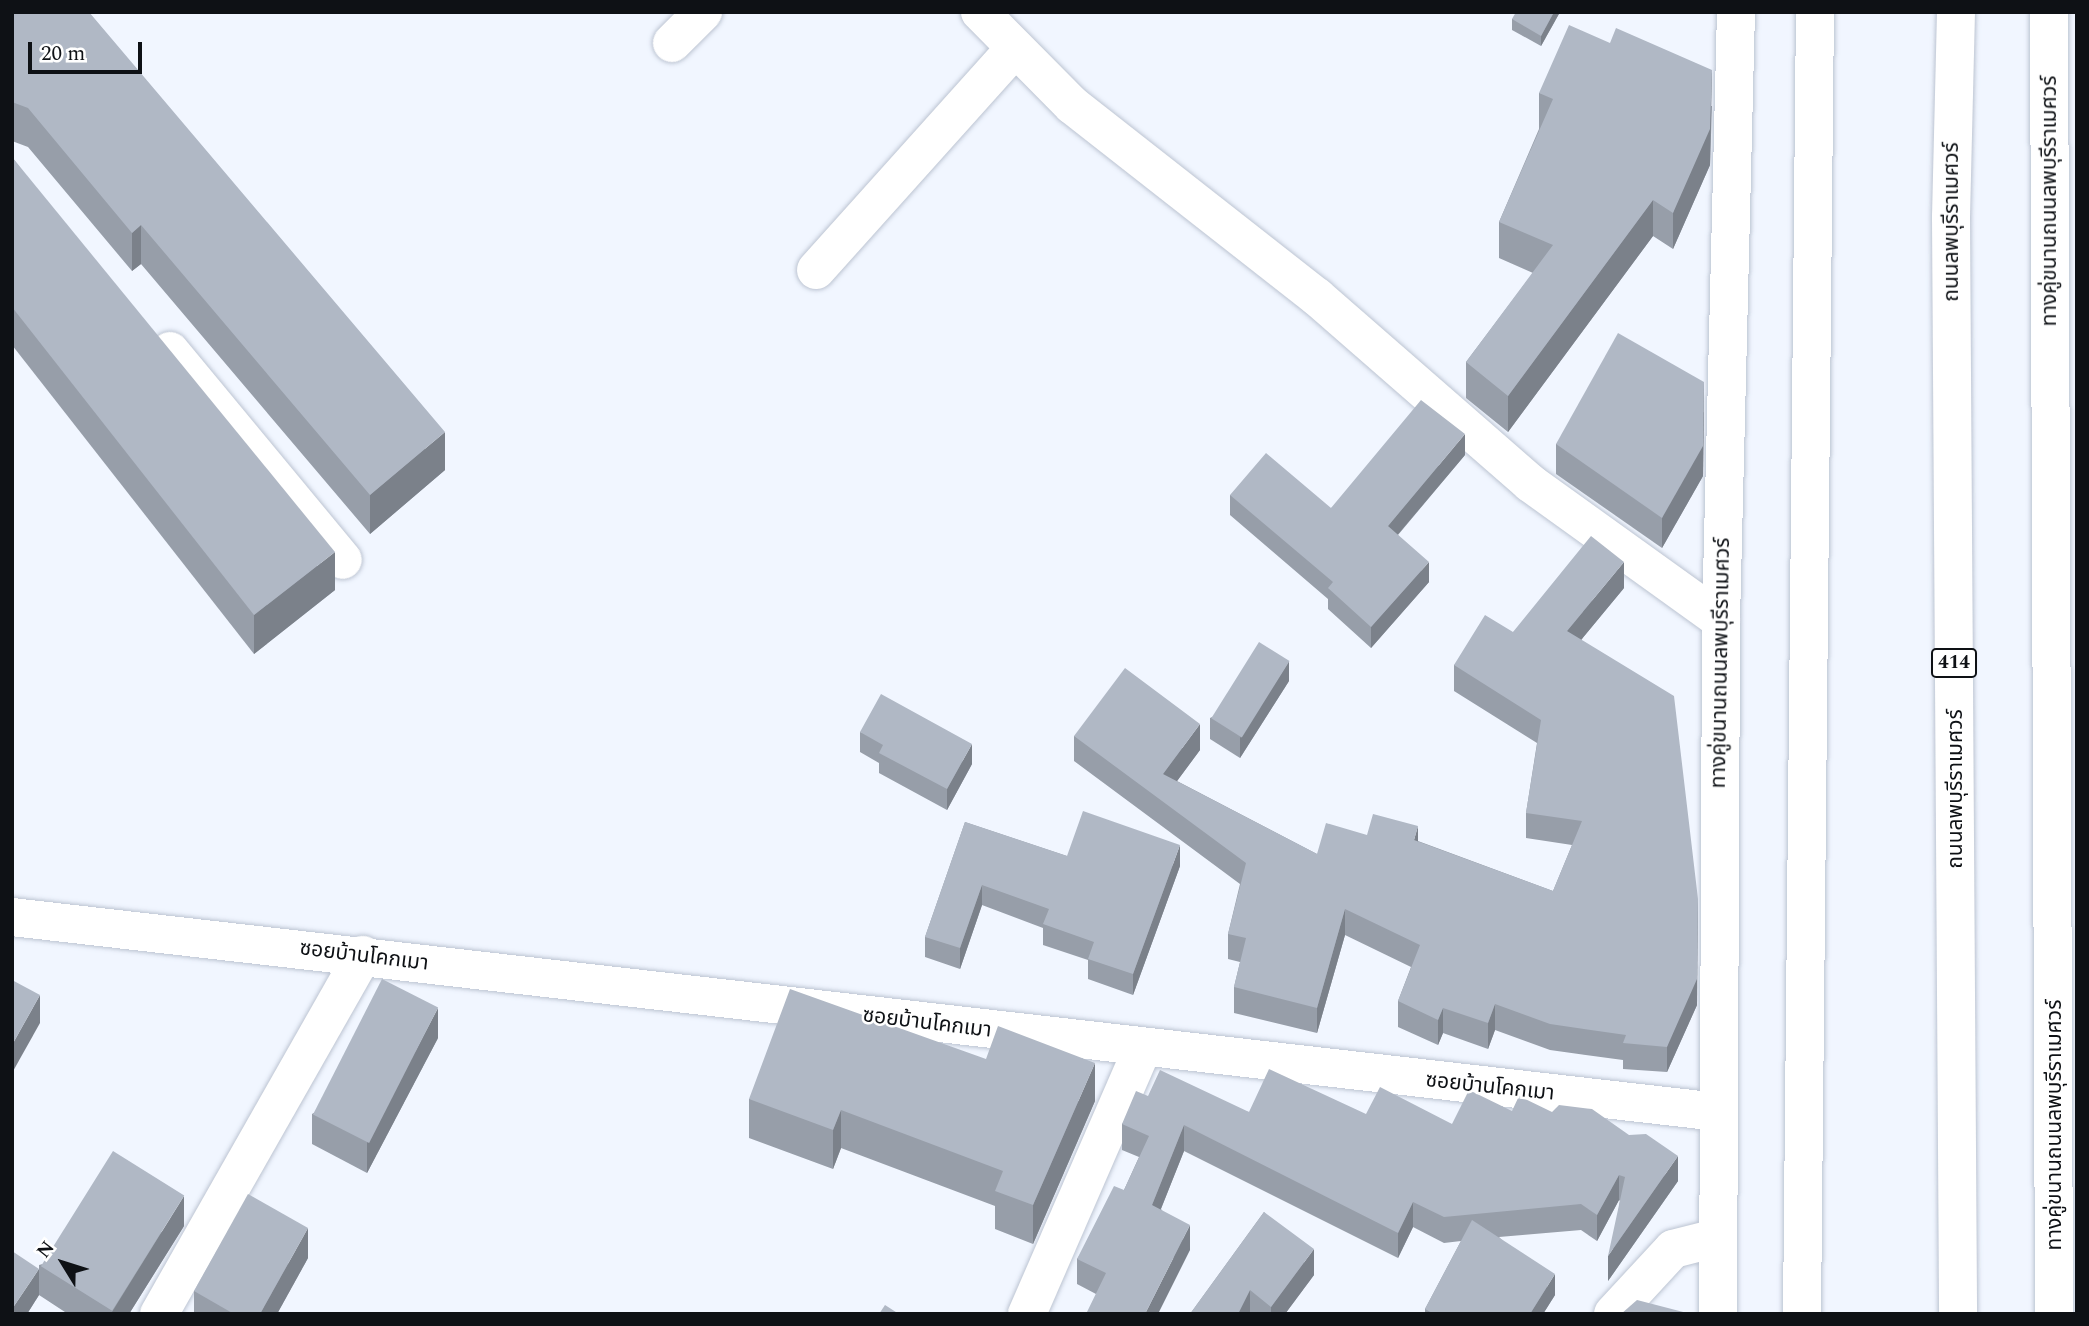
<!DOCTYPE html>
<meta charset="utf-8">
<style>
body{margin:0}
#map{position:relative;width:2089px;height:1326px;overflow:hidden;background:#f1f6ff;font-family:Spectral,"Noto Sans Thai",serif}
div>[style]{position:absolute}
.roads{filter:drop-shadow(0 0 2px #bcc4d2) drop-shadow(0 0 2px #bcc4d2)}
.minor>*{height:38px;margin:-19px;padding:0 19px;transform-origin:19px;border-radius:19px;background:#fff}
.major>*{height:38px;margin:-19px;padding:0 19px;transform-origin:19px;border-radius:19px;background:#fff}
.wall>*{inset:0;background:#979ea9}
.shaded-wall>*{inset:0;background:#7b818a}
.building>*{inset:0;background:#b0b8c5;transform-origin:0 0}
span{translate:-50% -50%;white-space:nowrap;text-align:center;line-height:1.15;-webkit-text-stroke:5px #fff;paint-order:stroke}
.shield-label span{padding:2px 5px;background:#fff;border:2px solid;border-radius:5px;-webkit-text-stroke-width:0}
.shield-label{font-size:19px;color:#0e1115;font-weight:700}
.street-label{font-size:21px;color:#0e1115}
.frame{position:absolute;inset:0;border:14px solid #0e1115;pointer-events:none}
.north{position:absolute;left:28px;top:1228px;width:70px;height:70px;-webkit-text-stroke:5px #fff;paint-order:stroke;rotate:308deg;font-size:19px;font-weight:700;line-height:28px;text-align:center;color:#0e1115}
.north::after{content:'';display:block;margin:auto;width:24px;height:32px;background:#0e1115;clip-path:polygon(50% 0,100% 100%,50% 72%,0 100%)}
.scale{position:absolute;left:28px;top:42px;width:114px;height:32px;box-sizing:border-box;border:4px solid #0e1115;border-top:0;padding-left:9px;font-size:21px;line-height:24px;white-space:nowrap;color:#0e1115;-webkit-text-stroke:5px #fff;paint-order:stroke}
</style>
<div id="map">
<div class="roads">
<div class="minor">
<i style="left:980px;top:12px;width:131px;rotate:45.3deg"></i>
<i style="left:1072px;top:105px;width:311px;rotate:38.1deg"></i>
<i style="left:1317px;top:297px;width:283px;rotate:41.1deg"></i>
<i style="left:1530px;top:483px;width:235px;rotate:35.7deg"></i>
<i style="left:672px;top:43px;width:44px;rotate:-45deg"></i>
<i style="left:816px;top:270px;width:298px;rotate:-48.1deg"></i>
<i style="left:170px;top:351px;width:271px;rotate:50.4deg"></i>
<i style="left:12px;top:917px;width:1716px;rotate:6.52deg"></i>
<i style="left:159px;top:1314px;width:413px;rotate:-60.4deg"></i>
<i style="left:1027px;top:1314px;width:289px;rotate:-66.5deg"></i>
<i style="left:1613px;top:1314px;width:88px;rotate:-47.3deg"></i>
<i style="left:1673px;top:1249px;width:44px;rotate:-14.3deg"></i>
</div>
<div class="major">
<i style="left:1956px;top:12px;width:206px;rotate:91.4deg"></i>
<i style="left:1951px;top:218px;width:1096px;rotate:89.63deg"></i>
<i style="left:2049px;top:12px;width:1302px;rotate:89.78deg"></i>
<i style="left:1718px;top:1314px;width:694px;rotate:-89.75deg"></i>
<i style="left:1721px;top:620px;width:608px;rotate:-88.59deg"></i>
<i style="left:1802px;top:1314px;width:1302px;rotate:-89.43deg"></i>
</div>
</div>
<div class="wall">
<i style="clip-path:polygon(12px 12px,445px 470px,370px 534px,141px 264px,132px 271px,28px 147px,12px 141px)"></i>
<i style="clip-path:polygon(1560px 12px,1541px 46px,1512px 30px,1512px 19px)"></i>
<i style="clip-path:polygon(1539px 93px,1712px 106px,1710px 165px,1673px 249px,1653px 236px,1508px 432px,1466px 398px,1466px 362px,1533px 273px,1499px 258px,1499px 222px,1539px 129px)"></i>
<i style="clip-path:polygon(12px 157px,335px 590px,254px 654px,12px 345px)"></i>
<i style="clip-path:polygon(1704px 412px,1703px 476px,1662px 548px,1556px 474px,1556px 444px)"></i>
<i style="clip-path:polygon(1465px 455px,1398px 535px,1429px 582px,1371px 648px,1328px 609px,1328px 599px,1230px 515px,1230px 495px,1331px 508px)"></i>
<i style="clip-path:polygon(1624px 588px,1581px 640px,1697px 1005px,1667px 1072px,1623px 1069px,1623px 1060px,1550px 1050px,1495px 1030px,1488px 1049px,1443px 1033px,1438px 1045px,1398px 1027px,1398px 1001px,1411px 967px,1345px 935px,1317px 1033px,1234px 1013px,1234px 987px,1240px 962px,1228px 959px,1228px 934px,1240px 884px,1074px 761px,1074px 736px,1200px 750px,1177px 781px,1317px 854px,1367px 835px,1418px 841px,1553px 891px,1572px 845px,1526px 838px,1526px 813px,1537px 743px,1454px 691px,1454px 665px,1513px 632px)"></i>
<i style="clip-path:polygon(1289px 681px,1240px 758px,1210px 739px,1210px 718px)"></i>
<i style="clip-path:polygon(860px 732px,972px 764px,947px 810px,879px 773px,879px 763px,860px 752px)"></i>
<i style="clip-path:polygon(965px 822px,1067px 856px,1180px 866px,1133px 995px,1088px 979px,1088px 960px,1043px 945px,1043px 928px,982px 905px,960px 969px,925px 957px,925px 937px)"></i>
<i style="clip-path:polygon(438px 1038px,367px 1173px,312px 1144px,312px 1114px)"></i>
<i style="clip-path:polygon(1148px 1096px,1249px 1112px,1366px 1114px,1452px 1124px,1512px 1111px,1678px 1181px,1608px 1281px,1620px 1201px,1619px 1200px,1597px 1241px,1581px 1230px,1499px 1237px,1555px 1295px,1543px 1314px,1425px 1314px,1425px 1309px,1461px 1241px,1444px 1243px,1413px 1227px,1398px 1258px,1184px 1151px,1161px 1209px,1190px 1250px,1096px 1294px,1077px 1284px,1077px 1259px,1124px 1190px,1139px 1157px,1122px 1150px,1122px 1124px)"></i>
<i style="clip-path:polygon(749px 1099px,1095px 1101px,1033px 1244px,995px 1229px,995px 1206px,841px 1148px,833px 1169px,749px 1138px)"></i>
<i style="clip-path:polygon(1264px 1212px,1314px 1275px,1285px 1314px,1190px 1314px)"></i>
<i style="clip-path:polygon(184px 1226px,129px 1314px,68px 1314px,39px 1295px,27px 1314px,12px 1314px,39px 1269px,39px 1265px)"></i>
<i style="clip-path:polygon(308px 1258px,277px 1314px,194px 1314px,194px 1291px)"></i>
</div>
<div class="shaded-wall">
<i style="clip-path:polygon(1554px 12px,1560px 12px,1541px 46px,1541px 36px)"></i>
<i style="clip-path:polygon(1712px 70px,1710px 165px,1673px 249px,1673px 213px)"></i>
<i style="clip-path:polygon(1653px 200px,1653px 236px,1508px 432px,1508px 396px)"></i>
<i style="clip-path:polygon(141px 225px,141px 264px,132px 271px,132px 233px)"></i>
<i style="clip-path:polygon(1704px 382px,1703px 476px,1662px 548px,1662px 518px)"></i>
<i style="clip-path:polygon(445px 432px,445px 470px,370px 534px,370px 495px)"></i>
<i style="clip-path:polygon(1465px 434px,1465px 455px,1388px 546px,1388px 526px)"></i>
<i style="clip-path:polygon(335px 552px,335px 590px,254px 654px,254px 615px)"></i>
<i style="clip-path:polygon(1429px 562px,1429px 582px,1371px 648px,1371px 627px)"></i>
<i style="clip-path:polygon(1624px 562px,1624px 588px,1567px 657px,1567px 631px)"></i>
<i style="clip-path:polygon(1289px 661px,1289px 681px,1240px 758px,1240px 738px)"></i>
<i style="clip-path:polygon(1200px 724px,1200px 750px,1163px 800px,1163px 774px)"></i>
<i style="clip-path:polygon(972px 744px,972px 764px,947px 810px,947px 789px)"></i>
<i style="clip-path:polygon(1418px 826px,1418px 852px,1414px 840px)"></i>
<i style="clip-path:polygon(1180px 845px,1180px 866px,1133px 995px,1133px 974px)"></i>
<i style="clip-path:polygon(982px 885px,982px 905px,960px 969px,960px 948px)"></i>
<i style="clip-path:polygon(1698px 899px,1697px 1005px,1667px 1072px,1667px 1047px)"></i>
<i style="clip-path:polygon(1345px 909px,1345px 935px,1317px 1033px,1317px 1008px)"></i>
<i style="clip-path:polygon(40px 995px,40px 1023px,12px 1073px,12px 1045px)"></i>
<i style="clip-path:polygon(1495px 1004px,1495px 1030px,1488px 1049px,1488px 1023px)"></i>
<i style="clip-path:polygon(438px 1008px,438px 1038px,367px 1173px,367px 1143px)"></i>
<i style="clip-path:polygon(1443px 1008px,1443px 1033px,1438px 1045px,1438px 1020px)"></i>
<i style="clip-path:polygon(1095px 1063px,1095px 1101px,1033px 1244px,1033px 1205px)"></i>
<i style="clip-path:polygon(841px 1110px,841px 1148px,833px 1169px,833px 1130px)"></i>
<i style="clip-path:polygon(1184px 1125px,1184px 1151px,1152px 1231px,1152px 1205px)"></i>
<i style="clip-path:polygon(1678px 1156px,1678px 1181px,1608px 1281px,1608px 1256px)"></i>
<i style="clip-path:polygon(1619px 1175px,1619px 1200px,1597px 1241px,1597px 1215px)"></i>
<i style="clip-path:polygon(184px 1196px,184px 1226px,129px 1314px,112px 1314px,112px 1312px)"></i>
<i style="clip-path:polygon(1413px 1202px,1413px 1227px,1398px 1258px,1398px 1233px)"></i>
<i style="clip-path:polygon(1190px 1225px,1190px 1250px,1158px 1314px,1145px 1314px)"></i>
<i style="clip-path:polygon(308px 1228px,308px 1258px,277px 1314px,260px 1314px)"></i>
<i style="clip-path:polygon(1314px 1249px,1314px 1275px,1285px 1314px,1271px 1314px,1271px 1307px)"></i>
<i style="clip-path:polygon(39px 1269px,39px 1295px,27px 1314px,12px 1314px,12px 1309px)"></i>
<i style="clip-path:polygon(1555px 1274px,1555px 1295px,1543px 1314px,1530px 1314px)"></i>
<i style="clip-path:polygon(1250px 1290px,1250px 1314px,1238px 1314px)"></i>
</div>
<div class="building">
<i style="clip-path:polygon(12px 12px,89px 12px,445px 432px,370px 495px,141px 225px,132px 233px,28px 108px,12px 102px)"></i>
<i style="clip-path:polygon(1516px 12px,1554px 12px,1541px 36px,1512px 19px)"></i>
<i style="clip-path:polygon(1569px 25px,1610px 43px,1616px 28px,1712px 70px,1710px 129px,1673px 213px,1653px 200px,1508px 396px,1466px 362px,1553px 245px,1499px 222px,1553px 99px,1539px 93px)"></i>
<i style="clip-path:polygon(12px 157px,335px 552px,254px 615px,12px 307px)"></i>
<i style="clip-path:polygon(1618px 333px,1704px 382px,1703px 446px,1662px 518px,1556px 444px)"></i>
<i style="clip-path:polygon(1421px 400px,1465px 434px,1388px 526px,1429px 562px,1371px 627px,1328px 588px,1333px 582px,1230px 495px,1266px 453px,1331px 508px)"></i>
<i style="clip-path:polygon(1591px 536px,1624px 562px,1567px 631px,1674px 696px,1698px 899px,1697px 979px,1667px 1047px,1623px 1043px,1626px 1035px,1550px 1024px,1495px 1004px,1488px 1023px,1443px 1008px,1438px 1020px,1398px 1001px,1420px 945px,1345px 909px,1317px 1008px,1234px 987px,1246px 938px,1228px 934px,1246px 863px,1074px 736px,1125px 668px,1200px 724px,1163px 774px,1317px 854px,1326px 823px,1367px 835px,1373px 814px,1418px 826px,1414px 840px,1553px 891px,1582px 821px,1526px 813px,1541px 720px,1454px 665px,1485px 615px,1513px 632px)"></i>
<i style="left:1259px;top:642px;width:36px;height:90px;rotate:32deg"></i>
<i style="clip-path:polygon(881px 694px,972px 744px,947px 789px,879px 753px,883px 745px,860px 732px)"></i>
<i style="clip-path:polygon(1083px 811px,1180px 845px,1133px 974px,1088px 959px,1094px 942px,1043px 924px,1049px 909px,982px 885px,960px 948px,925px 937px,965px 822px,1067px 856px)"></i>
<i style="left:382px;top:979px;width:63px;height:152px;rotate:27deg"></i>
<i style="clip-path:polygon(12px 980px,40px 995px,12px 1045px)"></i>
<i style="clip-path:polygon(790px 989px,986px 1059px,998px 1026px,1095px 1063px,1033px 1205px,995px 1191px,1003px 1171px,841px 1110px,833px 1130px,749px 1099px)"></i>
<i style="clip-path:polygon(1269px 1069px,1366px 1114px,1380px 1087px,1452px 1124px,1469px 1090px,1512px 1111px,1519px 1096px,1552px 1112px,1559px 1105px,1592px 1109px,1629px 1135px,1646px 1134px,1678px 1156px,1608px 1256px,1625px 1177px,1619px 1175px,1597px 1215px,1581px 1204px,1444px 1217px,1413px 1202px,1398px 1233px,1184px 1125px,1152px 1205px,1190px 1225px,1145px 1314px,1086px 1314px,1106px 1273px,1077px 1259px,1114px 1186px,1124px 1190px,1149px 1136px,1122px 1124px,1136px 1091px,1148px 1096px,1160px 1070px,1249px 1112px)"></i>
<i style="left:113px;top:1151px;width:84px;height:136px;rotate:32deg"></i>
<i style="clip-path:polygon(248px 1194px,308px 1228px,260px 1314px,234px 1314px,194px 1291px)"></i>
<i style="clip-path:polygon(1264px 1212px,1314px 1249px,1271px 1307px,1250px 1290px,1238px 1314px,1190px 1314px)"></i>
<i style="clip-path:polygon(1472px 1220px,1555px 1274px,1530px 1314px,1434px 1314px,1425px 1309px)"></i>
<i style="clip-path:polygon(12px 1251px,39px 1269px,12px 1309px)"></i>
<i style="clip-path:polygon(1637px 1300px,1691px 1314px,1621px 1314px)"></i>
<i style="clip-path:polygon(885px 1305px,899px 1314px,879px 1314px)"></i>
</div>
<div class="shield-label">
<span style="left:1954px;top:663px">414</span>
</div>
<div class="street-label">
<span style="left:2050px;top:201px;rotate:-90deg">ทางคู่ขนานถนนลพบุรีราเมศวร์</span>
<span style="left:1952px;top:222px;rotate:-90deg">ถนนลพบุรีราเมศวร์</span>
<span style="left:1721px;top:663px;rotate:-89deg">ทางคู่ขนานถนนลพบุรีราเมศวร์</span>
<span style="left:1956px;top:789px;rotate:-90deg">ถนนลพบุรีราเมศวร์</span>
<span style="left:364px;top:956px;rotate:7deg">ซอยบ้านโคกเมา</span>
<span style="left:927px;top:1023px;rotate:7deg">ซอยบ้านโคกเมา</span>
<span style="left:1490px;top:1087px;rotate:6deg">ซอยบ้านโคกเมา</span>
<span style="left:2055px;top:1125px;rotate:-90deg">ทางคู่ขนานถนนลพบุรีราเมศวร์</span>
</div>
<div class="frame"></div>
<div class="north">N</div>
<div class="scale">20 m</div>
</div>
